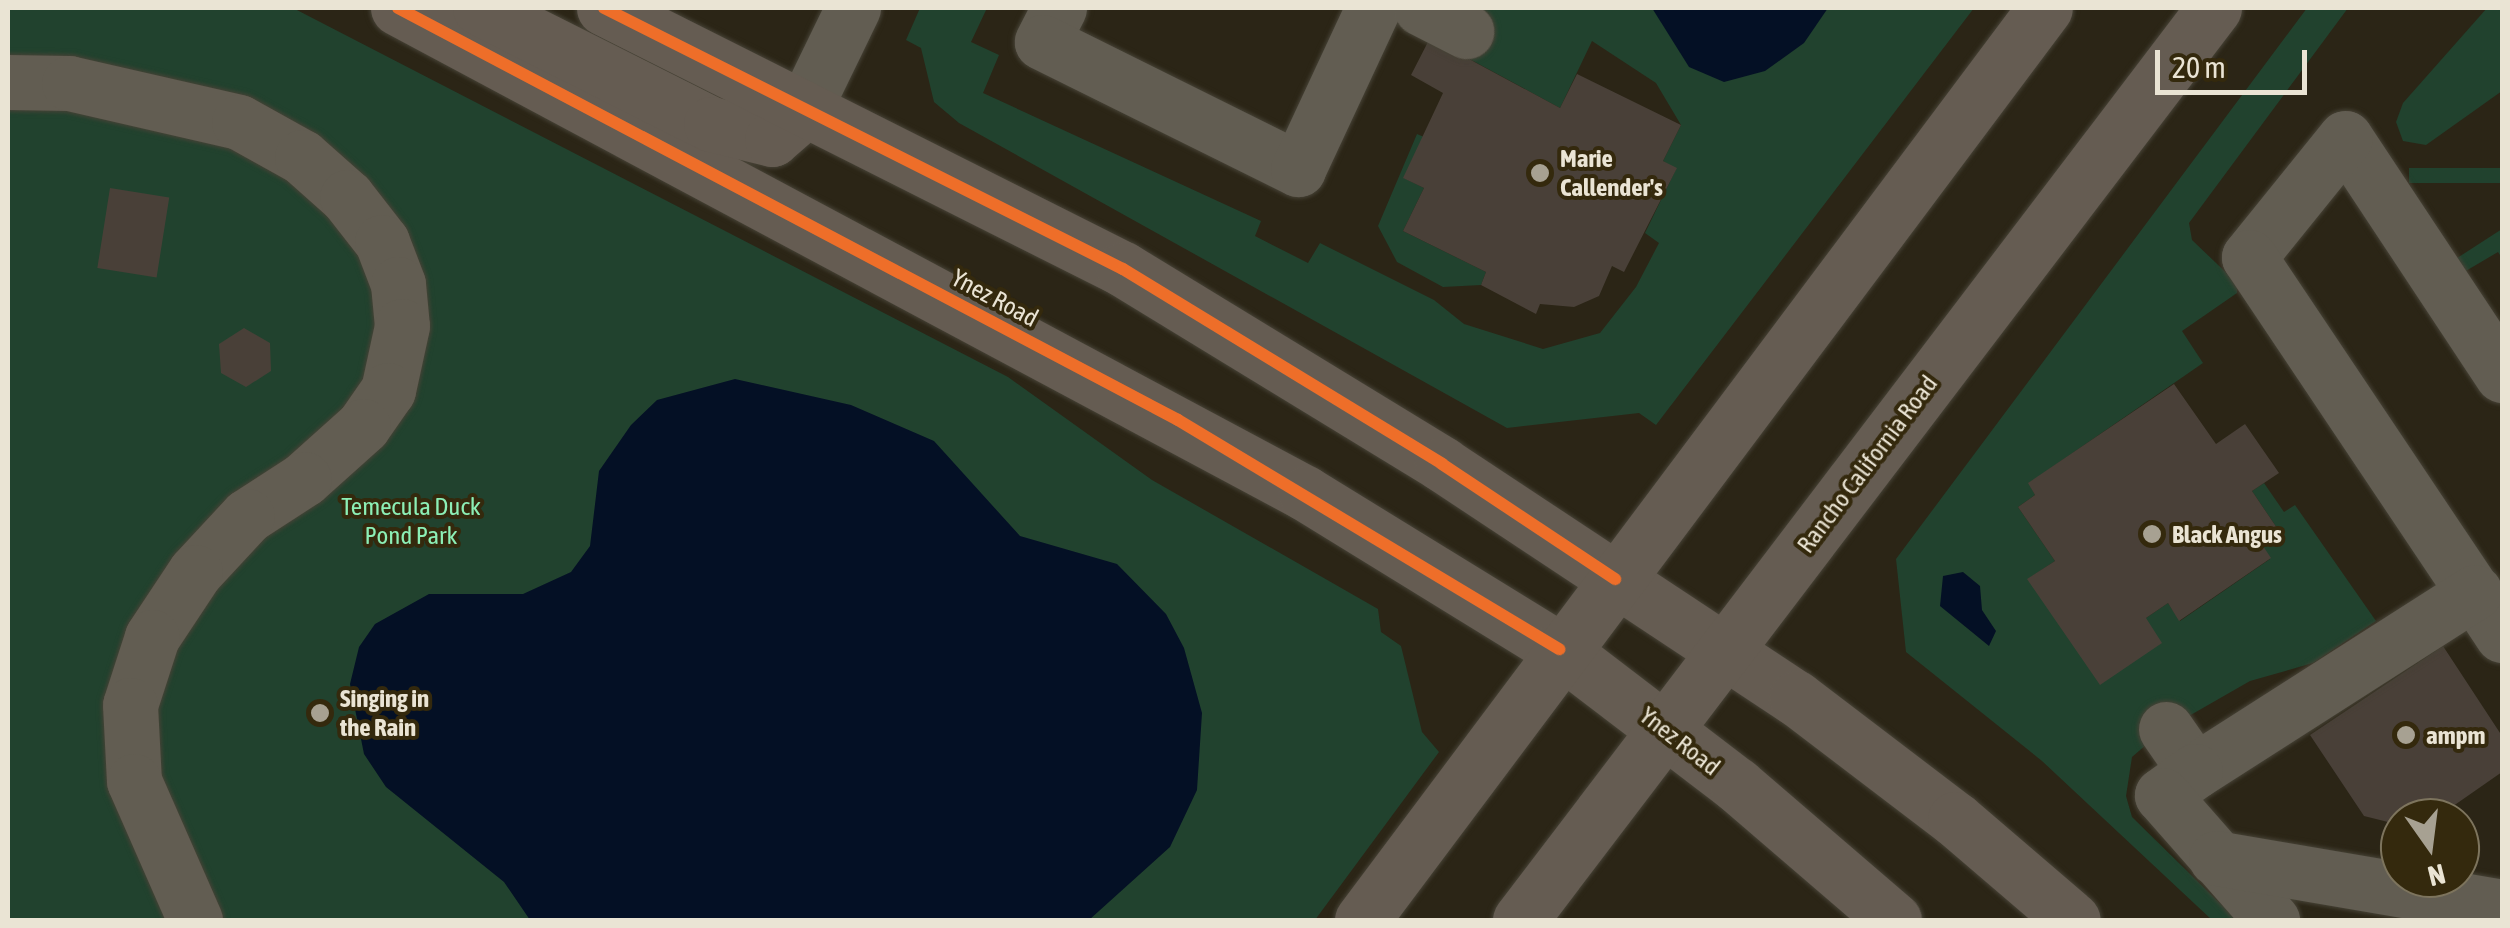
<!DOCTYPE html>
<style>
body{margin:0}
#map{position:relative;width:2510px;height:928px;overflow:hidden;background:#2b2516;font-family:"Asap Condensed",sans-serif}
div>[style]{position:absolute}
.green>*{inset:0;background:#21422e;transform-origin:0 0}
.water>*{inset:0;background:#041025}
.building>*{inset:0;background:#494038;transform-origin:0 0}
.roads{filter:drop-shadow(0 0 2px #464236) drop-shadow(0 0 2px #464236)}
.minor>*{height:55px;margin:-27.5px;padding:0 27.5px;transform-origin:27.5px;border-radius:27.5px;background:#625d52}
.major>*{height:55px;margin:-27.5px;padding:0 27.5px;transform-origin:27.5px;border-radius:27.5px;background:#655c52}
.cycleway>*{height:12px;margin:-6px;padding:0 6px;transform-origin:6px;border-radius:6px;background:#ee6e29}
.dots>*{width:28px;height:28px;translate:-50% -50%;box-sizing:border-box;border:5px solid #34290d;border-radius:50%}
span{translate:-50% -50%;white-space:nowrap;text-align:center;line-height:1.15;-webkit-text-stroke:8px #34290d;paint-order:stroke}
.poi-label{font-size:25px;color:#eae4d4;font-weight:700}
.left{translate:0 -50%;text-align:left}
.street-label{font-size:25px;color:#eae4d4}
.park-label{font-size:25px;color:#8cefb6}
.frame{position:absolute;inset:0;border:10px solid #eae4d4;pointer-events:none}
.north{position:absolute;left:2380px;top:798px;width:100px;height:100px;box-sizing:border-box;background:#34290d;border:2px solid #7d745d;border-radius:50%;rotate:166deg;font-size:28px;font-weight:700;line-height:40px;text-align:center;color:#eae4d4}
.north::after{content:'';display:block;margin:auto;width:35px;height:45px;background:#a7a192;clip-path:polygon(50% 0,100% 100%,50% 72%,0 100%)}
.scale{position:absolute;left:2155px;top:50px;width:152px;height:45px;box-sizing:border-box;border:5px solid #eae4d4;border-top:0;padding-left:12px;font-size:30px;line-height:35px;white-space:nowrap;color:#eae4d4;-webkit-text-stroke:8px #34290d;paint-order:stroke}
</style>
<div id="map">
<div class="green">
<i style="clip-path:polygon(8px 8px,293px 8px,1008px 377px,1152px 480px,1378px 609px,1381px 632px,1401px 646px,1422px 732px,1439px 752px,1315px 920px,8px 920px)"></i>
<i style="clip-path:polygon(920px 8px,987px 8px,971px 42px,999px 55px,983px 93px,1261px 221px,1255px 236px,1308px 263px,1320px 243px,1434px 300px,1464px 324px,1543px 349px,1600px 333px,1636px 287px,1659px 243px,1645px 233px,1676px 169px,1663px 161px,1681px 125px,1656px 83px,1592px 41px,1560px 108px,1462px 55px,1469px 8px,1974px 8px,1656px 425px,1639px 413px,1507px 428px,959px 123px,934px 102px,921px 48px,906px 40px)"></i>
<i style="clip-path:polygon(2307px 8px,2348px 8px,2189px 223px,2192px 240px,2237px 283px,2237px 293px,2182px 331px,2203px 363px,2029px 483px,2035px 495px,2018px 507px,2055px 561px,2028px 579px,2146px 618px,2168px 603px,2180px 621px,2270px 559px,2259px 540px,2277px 528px,2252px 491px,2264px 483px,2284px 512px,2295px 505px,2376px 621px,2313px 663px,2250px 681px,2161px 732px,2132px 757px,2126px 796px,2132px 817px,2237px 920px,2212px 920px,2042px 761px,1906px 652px,1896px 559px)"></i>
<i style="clip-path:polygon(2487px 8px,2502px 8px,2502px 91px,2426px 145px,2403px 141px,2396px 122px,2403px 103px)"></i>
<i style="clip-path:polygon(1417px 134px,1424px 137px,1404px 178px,1424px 188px,1403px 231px,1486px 272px,1481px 285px,1443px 287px,1397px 262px,1378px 226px)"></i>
<i style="left:2502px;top:168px;width:15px;height:93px;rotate:90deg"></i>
<i style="clip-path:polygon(2502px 229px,2502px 258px,2498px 252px,2459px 275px,2451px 262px)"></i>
</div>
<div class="water">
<i style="clip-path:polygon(1652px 8px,1828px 8px,1804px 43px,1765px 71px,1724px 82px,1689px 67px)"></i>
<i style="clip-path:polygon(735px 379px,851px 405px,934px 441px,1020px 536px,1117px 564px,1166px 614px,1184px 648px,1202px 713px,1197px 790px,1170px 847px,1089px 920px,530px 920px,504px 882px,386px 787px,364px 754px,350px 684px,359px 647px,375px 624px,429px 594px,523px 594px,571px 572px,590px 546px,599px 471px,631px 425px,657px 400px)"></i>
<i style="clip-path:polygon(1963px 572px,1980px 586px,1982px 610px,1996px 631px,1989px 646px,1940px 606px,1943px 576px)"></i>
</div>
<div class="building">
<i style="clip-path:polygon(1430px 38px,1560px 108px,1577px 74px,1681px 125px,1663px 161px,1677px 168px,1624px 272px,1612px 266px,1599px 296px,1574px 307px,1540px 304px,1536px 314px,1481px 285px,1486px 272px,1403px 231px,1424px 188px,1403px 178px,1443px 93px,1411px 75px)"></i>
<i style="left:110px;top:188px;width:60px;height:81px;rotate:9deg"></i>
<i style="clip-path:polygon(244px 328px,270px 343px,271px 371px,246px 387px,221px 373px,219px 344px)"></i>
<i style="clip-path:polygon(2174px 384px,2216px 444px,2245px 424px,2279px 473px,2252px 491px,2277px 528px,2259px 540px,2271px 558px,2179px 621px,2168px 603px,2146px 618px,2162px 643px,2100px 685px,2027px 579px,2055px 561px,2018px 507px,2035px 495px,2028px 483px)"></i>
<i style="clip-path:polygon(2443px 646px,2502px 736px,2502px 772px,2436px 818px,2400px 818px,2400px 825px,2364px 816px,2310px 735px)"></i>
</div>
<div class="roads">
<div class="minor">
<i style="left:1059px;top:8px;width:38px;rotate:117deg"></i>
<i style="left:1042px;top:42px;width:286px;rotate:26.4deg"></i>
<i style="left:1298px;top:169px;width:178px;rotate:-65deg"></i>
<i style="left:1421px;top:8px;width:51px;rotate:27.1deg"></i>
<i style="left:8px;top:82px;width:61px;rotate:0.9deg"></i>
<i style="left:69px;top:83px;width:174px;rotate:12.9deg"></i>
<i style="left:239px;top:122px;width:72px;rotate:29.1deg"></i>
<i style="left:302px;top:157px;width:60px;rotate:41.6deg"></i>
<i style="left:347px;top:197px;width:57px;rotate:52.1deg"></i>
<i style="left:382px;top:242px;width:45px;rotate:69.1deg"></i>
<i style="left:398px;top:284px;width:42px;rotate:84.6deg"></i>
<i style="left:402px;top:326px;width:66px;rotate:102.3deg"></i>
<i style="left:388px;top:390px;width:44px;rotate:124.8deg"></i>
<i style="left:363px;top:426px;width:79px;rotate:138.1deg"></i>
<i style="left:304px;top:479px;width:68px;rotate:147deg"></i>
<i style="left:247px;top:516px;width:76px;rotate:132.9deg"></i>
<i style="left:195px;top:572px;width:78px;rotate:123.5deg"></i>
<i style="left:152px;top:637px;width:71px;rotate:107.9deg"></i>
<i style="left:130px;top:705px;width:76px;rotate:87deg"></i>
<i style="left:134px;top:781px;width:152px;rotate:66.3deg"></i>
<i style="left:802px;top:113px;width:117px;rotate:-64.1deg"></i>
<i style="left:2502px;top:375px;width:284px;rotate:-123.5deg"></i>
<i style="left:2345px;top:138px;width:153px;rotate:128.9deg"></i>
<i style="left:2249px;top:257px;width:455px;rotate:56.2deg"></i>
<i style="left:2166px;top:729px;width:51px;rotate:55.4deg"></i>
<i style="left:2195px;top:771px;width:332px;rotate:-32.6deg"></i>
<i style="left:2195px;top:771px;width:41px;rotate:144deg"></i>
<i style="left:2162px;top:795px;width:167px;rotate:48.7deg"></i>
<i style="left:2216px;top:858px;width:290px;rotate:9.7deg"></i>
</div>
<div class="major">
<i style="left:398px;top:8px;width:1029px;rotate:28.13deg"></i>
<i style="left:1305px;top:493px;width:298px;rotate:31.6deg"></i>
<i style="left:1559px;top:649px;width:224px;rotate:37.4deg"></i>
<i style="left:1737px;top:785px;width:207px;rotate:40.7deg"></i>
<i style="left:480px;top:8px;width:258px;rotate:26.7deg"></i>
<i style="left:711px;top:124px;width:63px;rotate:13.8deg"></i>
<i style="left:772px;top:139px;width:40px;rotate:-41deg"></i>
<i style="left:604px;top:8px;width:581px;rotate:26.7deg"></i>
<i style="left:1123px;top:269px;width:374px;rotate:31.4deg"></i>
<i style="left:1442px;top:464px;width:424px;rotate:33.5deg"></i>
<i style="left:1796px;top:698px;width:200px;rotate:37.3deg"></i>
<i style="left:1955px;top:819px;width:155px;rotate:40.6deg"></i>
<i style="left:1362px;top:920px;width:1139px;rotate:-53.17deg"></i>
<i style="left:1520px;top:920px;width:1146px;rotate:-52.73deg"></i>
</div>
</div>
<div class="cycleway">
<i style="left:398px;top:8px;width:882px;rotate:27.84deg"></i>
<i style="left:1178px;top:420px;width:445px;rotate:31deg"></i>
<i style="left:604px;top:8px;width:581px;rotate:26.7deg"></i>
<i style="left:1123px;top:269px;width:374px;rotate:31.4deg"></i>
<i style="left:1442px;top:464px;width:208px;rotate:33.6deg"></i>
</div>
<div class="dots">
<i style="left:1540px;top:173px;background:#a7a192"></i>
<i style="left:2152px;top:534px;background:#a7a192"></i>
<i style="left:320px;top:713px;background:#a7a192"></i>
<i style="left:2406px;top:735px;background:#a7a192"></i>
</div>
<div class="poi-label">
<span class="left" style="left:1560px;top:173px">Marie<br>Callender's</span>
<span class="left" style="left:2172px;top:534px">Black Angus</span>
<span class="left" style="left:340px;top:713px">Singing in<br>the Rain</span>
<span class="left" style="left:2426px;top:735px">ampm</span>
</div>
<div class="street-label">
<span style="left:995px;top:298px;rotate:28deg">Ynez Road</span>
<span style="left:1867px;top:464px;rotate:-53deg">Rancho California Road</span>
<span style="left:1680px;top:741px;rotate:38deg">Ynez Road</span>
</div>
<div class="park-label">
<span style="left:411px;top:521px">Temecula Duck<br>Pond Park</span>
</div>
<div class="frame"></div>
<div class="north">N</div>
<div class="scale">20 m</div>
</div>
